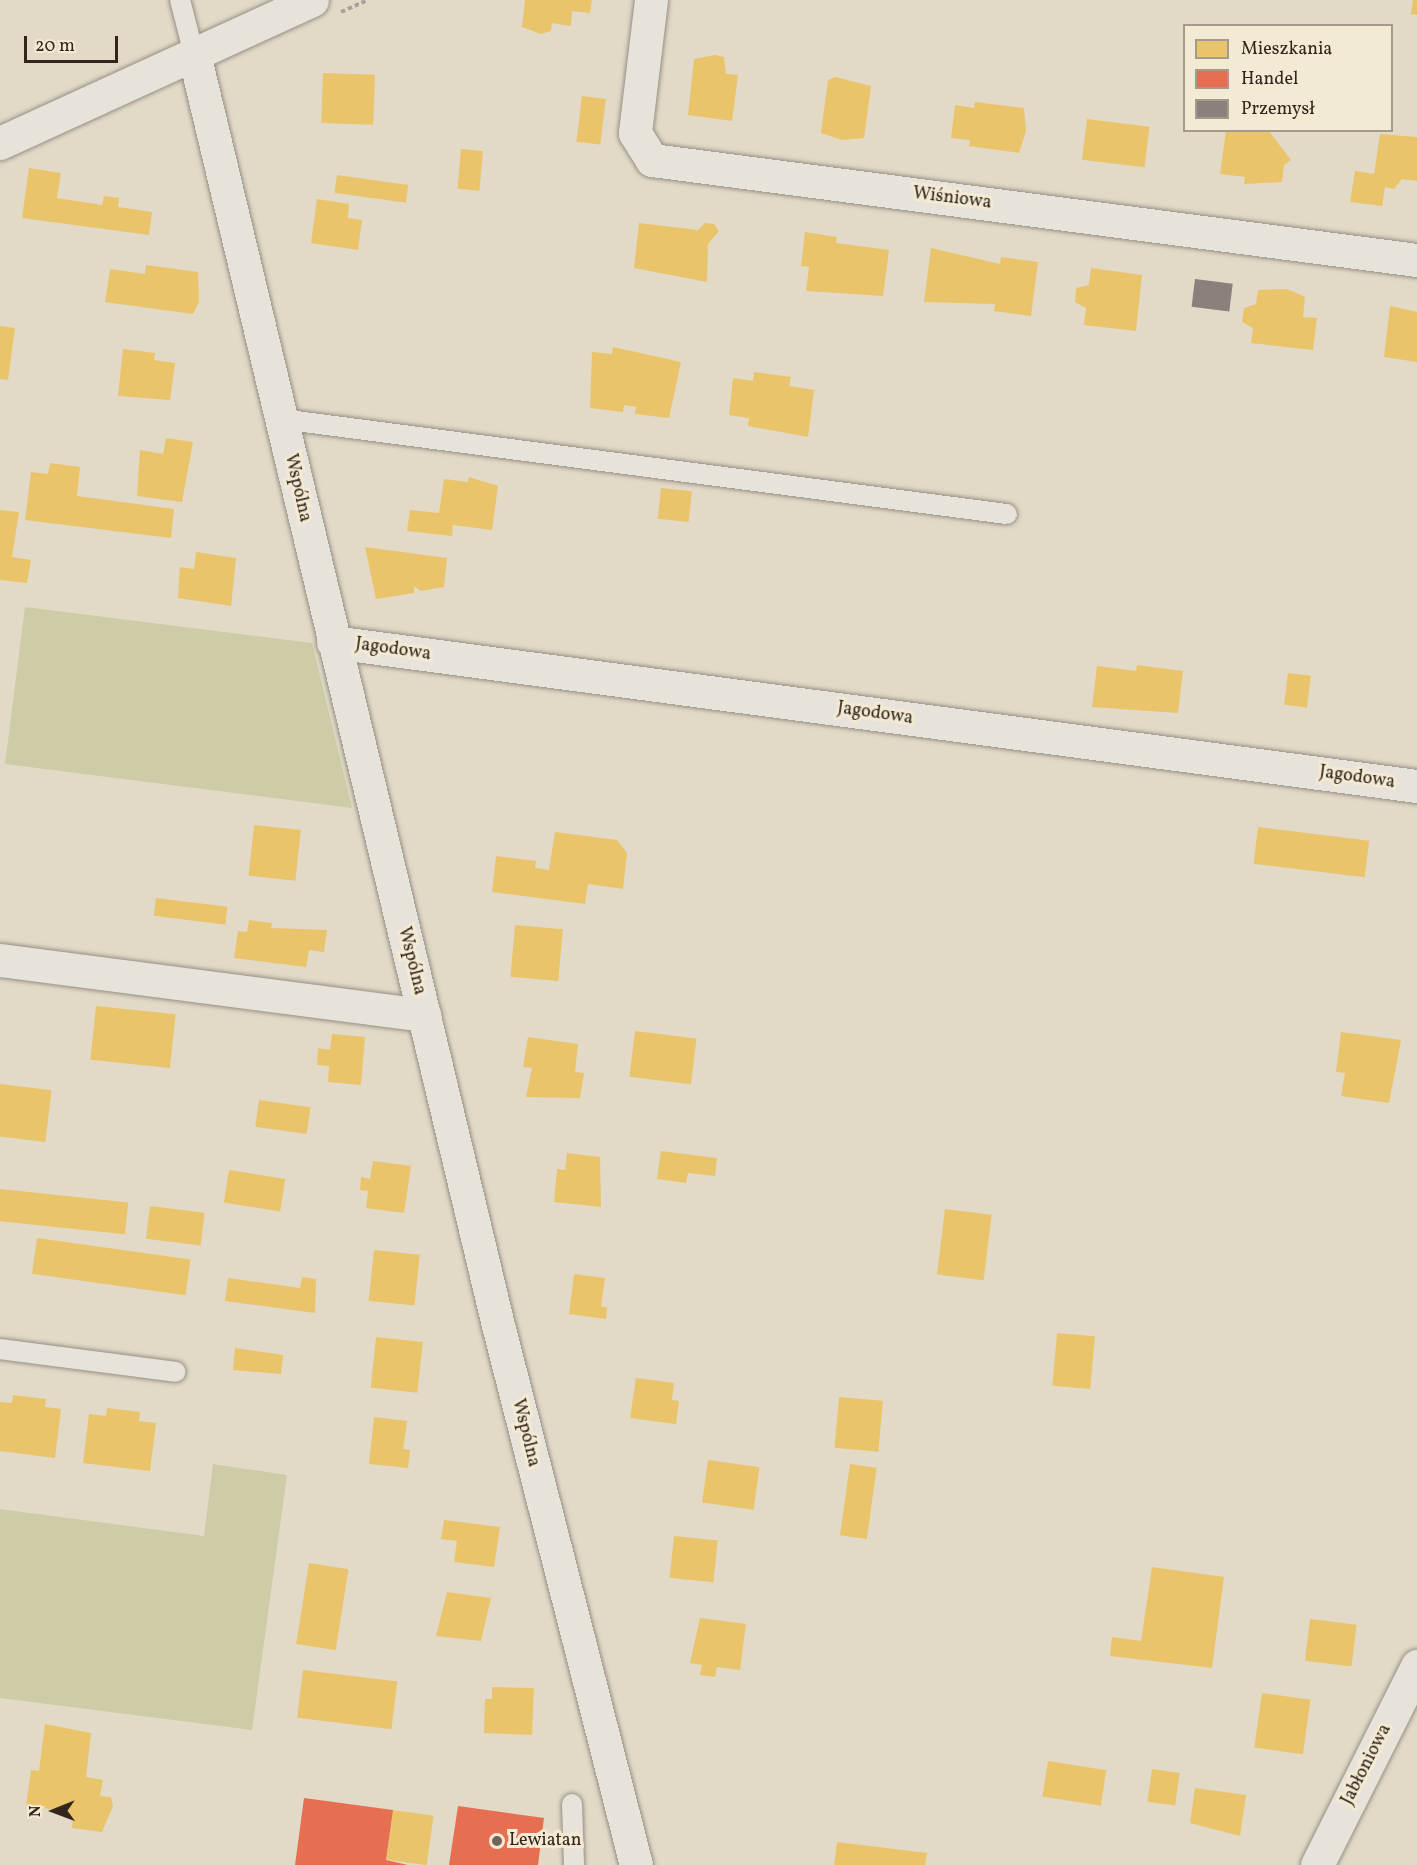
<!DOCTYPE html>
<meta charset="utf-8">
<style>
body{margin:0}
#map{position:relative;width:1417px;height:1865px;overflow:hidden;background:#e2dac7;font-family:Vollkorn,serif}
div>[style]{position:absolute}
.green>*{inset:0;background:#cecca7}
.homes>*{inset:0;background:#e9c46a;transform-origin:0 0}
.shops>*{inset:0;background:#e76f51}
.industry>*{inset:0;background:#8a817c;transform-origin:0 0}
.path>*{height:4px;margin-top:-2px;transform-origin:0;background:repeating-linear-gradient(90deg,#a7a39b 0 4.5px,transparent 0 7.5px)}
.roads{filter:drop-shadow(0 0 2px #969084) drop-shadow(0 0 2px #969084)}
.lane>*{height:20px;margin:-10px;padding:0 10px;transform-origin:10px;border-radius:10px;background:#e8e3da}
.street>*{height:33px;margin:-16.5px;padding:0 16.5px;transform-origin:16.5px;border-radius:16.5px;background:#e8e3da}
.secondary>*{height:33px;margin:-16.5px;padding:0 16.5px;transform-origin:16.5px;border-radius:16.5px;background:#e8e3da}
.dots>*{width:16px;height:16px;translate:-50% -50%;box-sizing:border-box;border:3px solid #f3ead3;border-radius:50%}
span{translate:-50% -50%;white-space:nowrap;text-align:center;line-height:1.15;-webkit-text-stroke:6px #f3ead3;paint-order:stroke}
.street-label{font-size:18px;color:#33251c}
.poi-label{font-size:18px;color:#33251c}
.left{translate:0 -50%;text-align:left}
.legend{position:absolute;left:1183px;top:24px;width:210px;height:108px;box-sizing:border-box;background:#f3ead3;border:2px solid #a69b8a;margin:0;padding:8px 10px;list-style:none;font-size:18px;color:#33251c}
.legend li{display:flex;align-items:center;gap:12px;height:30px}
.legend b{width:30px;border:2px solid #a69b8a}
.north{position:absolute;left:24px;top:1781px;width:60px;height:60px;-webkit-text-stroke:4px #f3ead3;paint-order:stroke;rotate:269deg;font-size:16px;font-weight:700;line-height:24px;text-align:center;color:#33251c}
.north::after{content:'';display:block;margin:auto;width:21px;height:27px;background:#33251c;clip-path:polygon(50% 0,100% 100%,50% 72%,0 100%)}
.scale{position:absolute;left:24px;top:36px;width:94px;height:27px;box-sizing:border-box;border:3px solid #33251c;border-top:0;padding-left:8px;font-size:18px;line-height:21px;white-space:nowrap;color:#33251c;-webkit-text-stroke:4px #f3ead3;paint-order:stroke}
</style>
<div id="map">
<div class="green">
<i style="clip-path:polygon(25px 607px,312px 643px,352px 808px,5px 764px)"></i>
<i style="clip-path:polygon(213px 1464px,287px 1475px,252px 1730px,0 1698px,0 1509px,204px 1536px)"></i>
</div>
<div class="homes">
<i style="clip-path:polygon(525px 0,592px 0,590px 13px,572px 11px,571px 26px,552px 23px,551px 31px,541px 34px,522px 27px)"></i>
<i style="clip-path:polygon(1413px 0,1417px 0,1417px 15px,1411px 14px)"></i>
<i style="clip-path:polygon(715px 55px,724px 57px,726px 74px,738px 75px,732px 121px,688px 115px,694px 59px)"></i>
<i style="left:323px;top:73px;width:52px;height:50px;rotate:2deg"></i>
<i style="clip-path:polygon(835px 77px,871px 86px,864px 138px,842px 140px,821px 133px,828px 80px)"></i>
<i style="left:582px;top:96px;width:24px;height:46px;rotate:7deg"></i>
<i style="clip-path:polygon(975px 102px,1024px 108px,1026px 131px,1019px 153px,969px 146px,970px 140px,951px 138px,955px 105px,974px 108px)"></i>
<i style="left:1087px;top:119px;width:63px;height:41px;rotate:7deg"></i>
<i style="clip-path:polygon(1226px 130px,1268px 130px,1291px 160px,1284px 165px,1282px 182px,1244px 184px,1245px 177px,1220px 174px)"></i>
<i style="clip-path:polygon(1380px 134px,1417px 137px,1417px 181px,1402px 179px,1394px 189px,1385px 187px,1382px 206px,1350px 202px,1355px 171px,1374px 174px)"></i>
<i style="left:461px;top:149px;width:22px;height:40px;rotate:5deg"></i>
<i style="clip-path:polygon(29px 168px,61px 173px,57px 198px,102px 205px,104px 196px,119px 198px,118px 207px,152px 212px,149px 235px,22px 218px)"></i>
<i style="left:337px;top:175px;width:72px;height:18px;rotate:8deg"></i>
<i style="clip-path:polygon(317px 199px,349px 204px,348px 218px,362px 220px,358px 250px,311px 243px)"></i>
<i style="clip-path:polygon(639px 223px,698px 230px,705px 223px,714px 224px,719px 231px,708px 244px,707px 282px,634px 268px)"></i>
<i style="clip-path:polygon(805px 232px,837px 237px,836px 243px,889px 250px,883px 296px,806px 291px,809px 267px,801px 266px)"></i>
<i style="clip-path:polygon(931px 248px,1000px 264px,1001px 257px,1038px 262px,1031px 316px,994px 311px,995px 304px,924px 302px)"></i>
<i style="clip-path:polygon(146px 265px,198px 272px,199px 302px,193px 314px,105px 302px,110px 269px,145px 274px)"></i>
<i style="clip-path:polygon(1091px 268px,1142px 275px,1136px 331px,1084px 325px,1086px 308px,1075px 302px,1076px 288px,1089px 285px)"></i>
<i style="clip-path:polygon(1287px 289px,1305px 297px,1303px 317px,1317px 318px,1313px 350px,1251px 343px,1253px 328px,1242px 322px,1244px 308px,1256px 304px,1258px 290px)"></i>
<i style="clip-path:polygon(1390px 306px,1417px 312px,1417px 362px,1384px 357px)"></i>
<i style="clip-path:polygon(0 326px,15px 328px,8px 380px,0 379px)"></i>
<i style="clip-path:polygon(613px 347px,681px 362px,669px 418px,635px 414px,636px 407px,624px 405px,623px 412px,590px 408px,592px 352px,612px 354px)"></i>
<i style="clip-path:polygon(123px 349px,155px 353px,154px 360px,175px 363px,170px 400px,118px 396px)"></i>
<i style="clip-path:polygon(754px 372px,791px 377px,789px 386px,814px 390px,808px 437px,748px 426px,749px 418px,729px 415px,733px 378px,753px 381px)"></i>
<i style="clip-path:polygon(166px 438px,193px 442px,182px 502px,137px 496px,140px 450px,163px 454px)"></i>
<i style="clip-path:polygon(50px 463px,80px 467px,77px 496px,174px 509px,171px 538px,25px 520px,31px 472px,48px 474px)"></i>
<i style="clip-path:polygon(469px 477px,498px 486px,492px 530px,453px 525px,452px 536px,407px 531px,410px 510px,439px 513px,444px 479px,468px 482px)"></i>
<i style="left:661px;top:488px;width:31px;height:31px;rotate:6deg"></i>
<i style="clip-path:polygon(0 510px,19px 512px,12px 557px,31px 560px,27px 583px,0 580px)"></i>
<i style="clip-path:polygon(365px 547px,447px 558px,444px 587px,421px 591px,414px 586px,414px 593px,376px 599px)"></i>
<i style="clip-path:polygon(196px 552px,236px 558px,231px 606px,178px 598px,180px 567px,194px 569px)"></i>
<i style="clip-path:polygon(1137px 665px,1183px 671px,1178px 713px,1092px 707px,1097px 666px,1136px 671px)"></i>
<i style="left:1288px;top:673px;width:23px;height:32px;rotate:7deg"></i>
<i style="left:254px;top:825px;width:47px;height:51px;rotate:6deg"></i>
<i style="left:1258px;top:827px;width:112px;height:37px;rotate:7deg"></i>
<i style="clip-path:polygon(555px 832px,617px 840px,627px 853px,623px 889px,588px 884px,585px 904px,492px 892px,496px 856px,536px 861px,535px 868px,549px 870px)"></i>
<i style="left:156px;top:898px;width:72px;height:18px;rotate:7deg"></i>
<i style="clip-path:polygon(249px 920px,272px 923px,271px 928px,327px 930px,324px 952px,309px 950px,306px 967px,234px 958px,238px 931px,247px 932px)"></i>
<i style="left:515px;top:925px;width:48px;height:52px;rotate:5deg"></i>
<i style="left:96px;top:1006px;width:80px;height:54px;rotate:6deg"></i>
<i style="left:635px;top:1031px;width:62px;height:46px;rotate:7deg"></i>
<i style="clip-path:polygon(1341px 1032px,1401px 1040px,1389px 1103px,1341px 1096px,1345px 1073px,1336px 1072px)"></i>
<i style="clip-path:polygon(332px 1034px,365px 1037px,361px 1085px,328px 1082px,329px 1066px,317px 1065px,318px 1048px,330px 1050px)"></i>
<i style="clip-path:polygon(528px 1037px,578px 1044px,575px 1072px,584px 1073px,580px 1098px,526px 1097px,532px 1068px,523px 1067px)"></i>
<i style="left:0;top:1084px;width:52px;height:52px;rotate:7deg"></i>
<i style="left:259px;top:1100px;width:52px;height:27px;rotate:8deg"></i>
<i style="clip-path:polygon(661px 1151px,717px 1158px,715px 1176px,688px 1173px,686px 1183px,657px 1179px)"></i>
<i style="clip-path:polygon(567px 1153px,600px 1157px,601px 1207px,554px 1202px,557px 1169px,565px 1170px)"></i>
<i style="clip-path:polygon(373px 1161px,411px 1166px,404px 1213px,366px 1208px,368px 1191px,360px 1190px,361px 1177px,370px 1179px)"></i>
<i style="left:229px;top:1170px;width:57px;height:33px;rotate:9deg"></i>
<i style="left:0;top:1189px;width:129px;height:32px;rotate:6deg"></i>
<i style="left:150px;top:1206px;width:55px;height:33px;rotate:7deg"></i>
<i style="left:945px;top:1209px;width:47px;height:66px;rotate:7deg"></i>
<i style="left:37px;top:1238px;width:155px;height:36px;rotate:8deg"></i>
<i style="left:374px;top:1250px;width:46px;height:51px;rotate:6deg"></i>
<i style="clip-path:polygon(574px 1274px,605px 1278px,601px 1307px,607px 1307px,606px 1319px,569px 1314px)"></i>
<i style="clip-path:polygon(302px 1277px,316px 1279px,315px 1313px,225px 1301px,228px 1278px,300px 1288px)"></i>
<i style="left:1057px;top:1333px;width:38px;height:53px;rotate:5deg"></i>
<i style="left:376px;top:1337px;width:47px;height:51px;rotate:6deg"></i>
<i style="clip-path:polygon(235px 1348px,283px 1355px,281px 1374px,233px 1370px)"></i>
<i style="clip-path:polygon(636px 1378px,674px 1383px,672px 1400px,679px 1401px,676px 1424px,630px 1418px)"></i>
<i style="clip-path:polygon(13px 1395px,46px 1399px,45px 1407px,61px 1409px,55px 1458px,0 1451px,0 1402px,12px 1403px)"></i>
<i style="left:839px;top:1397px;width:44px;height:51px;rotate:5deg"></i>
<i style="clip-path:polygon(107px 1408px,140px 1412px,139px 1421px,156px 1423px,150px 1471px,83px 1463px,89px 1414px,106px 1416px)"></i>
<i style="clip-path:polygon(374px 1417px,407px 1421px,403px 1449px,410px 1450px,408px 1468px,369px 1464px)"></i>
<i style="left:708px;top:1460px;width:52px;height:43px;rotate:8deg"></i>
<i style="left:850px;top:1464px;width:27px;height:72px;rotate:8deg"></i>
<i style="clip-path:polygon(444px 1520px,500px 1527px,494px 1567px,454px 1562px,457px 1541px,441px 1539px)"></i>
<i style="left:674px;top:1536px;width:44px;height:42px;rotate:6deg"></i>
<i style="left:309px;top:1563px;width:40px;height:82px;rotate:9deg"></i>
<i style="clip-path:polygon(1152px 1567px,1224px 1577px,1212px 1668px,1110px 1656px,1112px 1637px,1141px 1641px)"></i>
<i style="clip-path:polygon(447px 1592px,491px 1598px,481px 1641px,436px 1636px)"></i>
<i style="clip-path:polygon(700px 1618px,746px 1624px,740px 1670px,717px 1667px,715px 1677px,700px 1675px,702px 1665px,690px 1663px)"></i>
<i style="left:1310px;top:1619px;width:47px;height:42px;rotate:7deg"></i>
<i style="left:303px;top:1670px;width:95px;height:48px;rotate:7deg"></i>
<i style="clip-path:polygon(492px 1687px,534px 1688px,532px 1735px,484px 1733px,485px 1699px,492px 1699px)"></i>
<i style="left:1262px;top:1693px;width:49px;height:55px;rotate:8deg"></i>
<i style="clip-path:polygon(45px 1724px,91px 1733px,86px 1777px,103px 1780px,100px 1796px,111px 1797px,113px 1806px,102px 1832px,72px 1828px,73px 1819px,57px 1810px,26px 1806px,31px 1770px,39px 1771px)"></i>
<i style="left:1048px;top:1761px;width:59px;height:36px;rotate:9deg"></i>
<i style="left:1152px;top:1769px;width:28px;height:33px;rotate:8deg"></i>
<i style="clip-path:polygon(1195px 1788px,1246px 1795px,1240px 1836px,1190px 1823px)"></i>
<i style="left:393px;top:1810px;width:41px;height:50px;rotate:8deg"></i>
<i style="clip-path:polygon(837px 1842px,927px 1853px,925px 1865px,834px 1865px)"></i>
</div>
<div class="shops">
<i style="clip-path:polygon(304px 1798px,393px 1810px,386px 1860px,408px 1865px,295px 1865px)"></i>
<i style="clip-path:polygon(458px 1806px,544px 1818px,538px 1865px,449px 1865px)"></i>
</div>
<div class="industry">
<i style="left:1195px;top:279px;width:38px;height:28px;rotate:7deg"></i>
</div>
<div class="path">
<i style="left:341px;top:12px;width:30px;rotate:-24deg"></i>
</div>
<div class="roads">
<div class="lane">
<i style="left:180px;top:0;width:56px;rotate:75.5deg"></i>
<i style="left:281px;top:419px;width:732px;rotate:7.46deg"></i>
<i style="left:0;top:1349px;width:177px;rotate:7.4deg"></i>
<i style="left:572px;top:1804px;width:61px;rotate:88.1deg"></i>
</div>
<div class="street">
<i style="left:651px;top:0;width:134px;rotate:96.9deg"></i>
<i style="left:635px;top:133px;width:32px;rotate:58deg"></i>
<i style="left:652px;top:160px;width:772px;rotate:7.45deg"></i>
<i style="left:194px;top:54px;width:1307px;rotate:76.55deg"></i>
<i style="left:498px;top:1325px;width:557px;rotate:75.66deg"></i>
<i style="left:333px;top:642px;width:1094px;rotate:7.57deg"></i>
<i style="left:0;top:960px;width:428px;rotate:7.4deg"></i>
<i style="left:1317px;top:1865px;width:223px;rotate:-63.3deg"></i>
</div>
<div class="secondary">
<i style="left:0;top:143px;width:343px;rotate:-24.6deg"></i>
</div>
</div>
<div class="dots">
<i style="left:497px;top:1841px;background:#706458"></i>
</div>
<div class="street-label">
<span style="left:952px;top:199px;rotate:7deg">Wiśniowa</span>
<span style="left:297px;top:488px;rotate:77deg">Wspólna</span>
<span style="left:393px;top:650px;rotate:8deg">Jagodowa</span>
<span style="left:875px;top:714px;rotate:8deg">Jagodowa</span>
<span style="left:1357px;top:778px;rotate:8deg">Jagodowa</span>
<span style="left:411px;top:961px;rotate:76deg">Wspólna</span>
<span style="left:525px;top:1433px;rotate:76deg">Wspólna</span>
<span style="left:1367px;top:1765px;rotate:-63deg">Jabłoniowa</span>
</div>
<div class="poi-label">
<span class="left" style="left:509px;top:1841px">Lewiatan</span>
</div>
<ul class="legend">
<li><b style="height:16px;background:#e9c46a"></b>Mieszkania</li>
<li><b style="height:16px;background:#e76f51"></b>Handel</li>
<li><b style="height:16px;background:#8a817c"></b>Przemysł</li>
</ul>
<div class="north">N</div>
<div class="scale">20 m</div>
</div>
